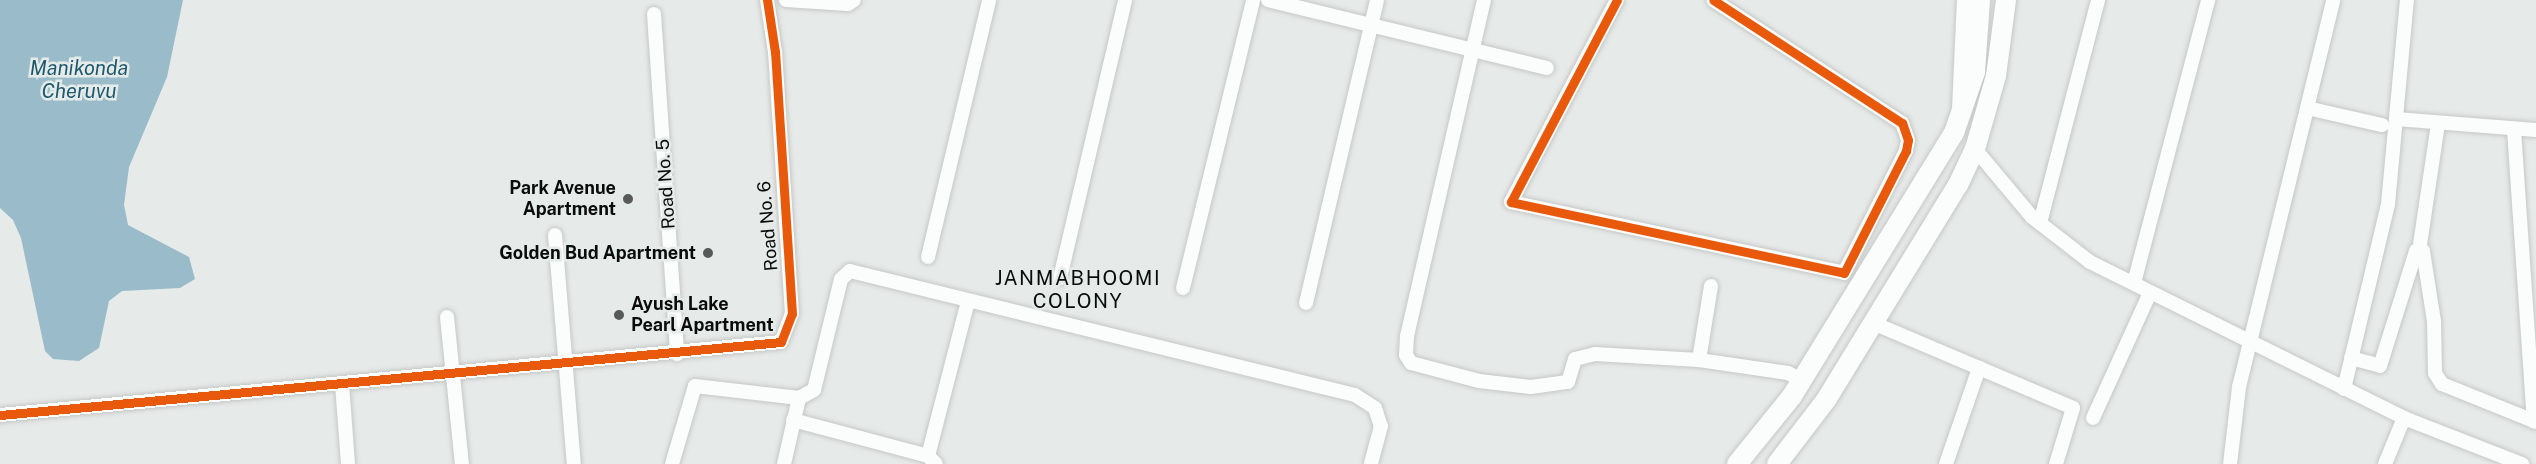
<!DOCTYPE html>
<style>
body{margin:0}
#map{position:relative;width:2536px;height:464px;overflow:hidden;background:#e6eae8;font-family:"Public Sans",sans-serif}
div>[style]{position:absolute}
.water>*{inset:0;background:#9abbc9}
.roads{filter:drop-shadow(0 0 2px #c5c8c6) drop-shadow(0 0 2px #c5c8c6)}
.minor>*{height:14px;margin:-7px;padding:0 7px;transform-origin:7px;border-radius:7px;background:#fbfcfc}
.tertiary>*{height:18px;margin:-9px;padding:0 9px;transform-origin:9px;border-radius:9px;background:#fbfcfc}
.secondary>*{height:20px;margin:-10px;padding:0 10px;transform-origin:10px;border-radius:10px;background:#fbfcfc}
.cycleway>*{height:9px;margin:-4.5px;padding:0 4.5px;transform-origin:4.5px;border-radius:4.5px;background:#e8590c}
.dots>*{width:16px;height:16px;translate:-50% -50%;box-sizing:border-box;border:3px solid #e5ebe8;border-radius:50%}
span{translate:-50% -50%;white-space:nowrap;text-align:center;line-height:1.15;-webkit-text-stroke:5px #e5ebe8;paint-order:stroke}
.street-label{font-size:18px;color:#0a0c0b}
.poi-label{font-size:18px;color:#0a0c0b;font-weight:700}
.right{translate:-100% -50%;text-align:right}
.left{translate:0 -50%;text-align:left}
.water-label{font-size:20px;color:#1e5970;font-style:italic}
.neighbourhood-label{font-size:20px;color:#0a0c0b;letter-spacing:1.5px}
</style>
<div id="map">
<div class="water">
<i style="clip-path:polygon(0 0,183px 0,167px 77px,129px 167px,124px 205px,128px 225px,189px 257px,195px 279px,180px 288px,122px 291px,109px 301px,99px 348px,79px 361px,53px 359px,45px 351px,21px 238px,13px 220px,0 208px)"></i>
</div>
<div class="roads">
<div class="minor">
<i style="left:786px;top:0;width:62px;rotate:3.7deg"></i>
<i style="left:848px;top:4px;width:7px;rotate:-34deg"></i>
<i style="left:1268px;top:0;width:287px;rotate:13.7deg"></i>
<i style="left:1484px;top:0;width:345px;rotate:102.9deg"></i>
<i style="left:1407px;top:336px;width:19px;rotate:93deg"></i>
<i style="left:1406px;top:355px;width:9px;rotate:58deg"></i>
<i style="left:1411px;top:363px;width:70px;rotate:14.8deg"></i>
<i style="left:1479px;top:381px;width:52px;rotate:6.6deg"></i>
<i style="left:1531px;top:387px;width:37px;rotate:-8deg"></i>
<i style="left:1568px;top:382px;width:24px;rotate:-73deg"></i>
<i style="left:1575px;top:359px;width:21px;rotate:-14deg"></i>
<i style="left:1595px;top:354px;width:104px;rotate:3.3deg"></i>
<i style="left:1699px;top:360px;width:90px;rotate:8.3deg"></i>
<i style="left:1788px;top:373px;width:15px;rotate:28deg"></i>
<i style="left:1617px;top:0;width:228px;rotate:117.7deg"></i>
<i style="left:1511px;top:202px;width:340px;rotate:12deg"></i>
<i style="left:1844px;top:273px;width:137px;rotate:-63.1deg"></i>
<i style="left:1906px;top:151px;width:11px;rotate:-80deg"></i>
<i style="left:1908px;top:140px;width:18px;rotate:-109deg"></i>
<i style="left:1902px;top:123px;width:225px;rotate:-146.9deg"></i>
<i style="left:654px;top:14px;width:341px;rotate:86.1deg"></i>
<i style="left:2307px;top:108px;width:77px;rotate:12.8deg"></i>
<i style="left:2396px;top:119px;width:140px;rotate:4.5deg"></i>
<i style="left:2514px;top:130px;width:292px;rotate:86.1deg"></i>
<i style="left:1975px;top:149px;width:89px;rotate:50deg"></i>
<i style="left:2032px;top:217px;width:73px;rotate:37.8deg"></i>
<i style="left:2090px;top:262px;width:351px;rotate:26.4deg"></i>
<i style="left:2404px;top:418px;width:127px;rotate:21.3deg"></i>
<i style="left:2040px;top:223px;width:230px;rotate:-75.4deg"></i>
<i style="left:555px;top:235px;width:230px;rotate:85.3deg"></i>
<i style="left:2419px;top:251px;width:128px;rotate:-81.5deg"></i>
<i style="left:928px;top:257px;width:264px;rotate:-76.6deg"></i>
<i style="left:1060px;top:278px;width:285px;rotate:-76.8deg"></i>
<i style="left:2134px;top:283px;width:293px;rotate:-75.3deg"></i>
<i style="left:1183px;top:288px;width:296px;rotate:-76.3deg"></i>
<i style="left:1306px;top:303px;width:311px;rotate:-76.8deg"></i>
<i style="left:447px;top:317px;width:148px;rotate:84.2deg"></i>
<i style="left:1873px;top:323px;width:217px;rotate:23deg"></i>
<i style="left:2073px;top:408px;width:59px;rotate:106.9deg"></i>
<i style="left:2351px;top:358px;width:30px;rotate:15deg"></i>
<i style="left:2380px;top:366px;width:121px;rotate:-72.6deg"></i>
<i style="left:2416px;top:251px;width:7px"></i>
<i style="left:2423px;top:251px;width:71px;rotate:81.1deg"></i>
<i style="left:2434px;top:321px;width:52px;rotate:88.9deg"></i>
<i style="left:2435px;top:373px;width:13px;rotate:58deg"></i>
<i style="left:2442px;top:384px;width:101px;rotate:22deg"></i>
<i style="left:1699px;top:360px;width:75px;rotate:-80.8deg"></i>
<i style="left:342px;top:384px;width:80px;rotate:85.7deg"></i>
<i style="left:2344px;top:389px;width:190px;rotate:-76.6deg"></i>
<i style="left:2388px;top:204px;width:205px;rotate:-84.7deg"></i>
<i style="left:0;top:415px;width:784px;rotate:-5.34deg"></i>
<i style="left:781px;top:342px;width:30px;rotate:-69deg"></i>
<i style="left:792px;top:314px;width:263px;rotate:-93.7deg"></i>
<i style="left:775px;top:52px;width:53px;rotate:-98.7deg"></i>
<i style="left:2093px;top:418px;width:137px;rotate:-65.5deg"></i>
<i style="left:793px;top:420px;width:140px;rotate:14.9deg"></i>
<i style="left:928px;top:456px;width:11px;rotate:45deg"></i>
<i style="left:928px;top:456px;width:160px;rotate:-75.5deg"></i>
<i style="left:672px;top:464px;width:81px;rotate:-73.6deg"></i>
<i style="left:695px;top:386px;width:105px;rotate:6.6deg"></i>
<i style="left:799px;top:398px;width:17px;rotate:-28deg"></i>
<i style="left:814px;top:390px;width:114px;rotate:-76.3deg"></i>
<i style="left:841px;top:279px;width:12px;rotate:-42deg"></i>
<i style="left:850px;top:271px;width:520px;rotate:13.8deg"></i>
<i style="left:1355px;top:395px;width:24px;rotate:33deg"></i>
<i style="left:1375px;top:408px;width:19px;rotate:72deg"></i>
<i style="left:1381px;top:426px;width:39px;rotate:105deg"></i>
<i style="left:784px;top:464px;width:68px;rotate:-77.2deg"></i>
<i style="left:1946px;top:464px;width:102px;rotate:-71deg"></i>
<i style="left:2230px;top:464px;width:78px;rotate:-83.3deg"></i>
<i style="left:2239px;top:387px;width:398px;rotate:-76.3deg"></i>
<i style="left:2385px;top:464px;width:50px;rotate:-67.6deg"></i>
</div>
<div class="tertiary">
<i style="left:1961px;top:109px;width:109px;rotate:-87.4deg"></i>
</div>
<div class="secondary">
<i style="left:1737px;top:464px;width:87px;rotate:-51deg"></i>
<i style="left:1792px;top:396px;width:309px;rotate:-58.4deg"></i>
<i style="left:1954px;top:133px;width:65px;rotate:-71deg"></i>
<i style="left:1975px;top:72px;width:72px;rotate:-86deg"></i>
<i style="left:1777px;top:464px;width:81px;rotate:-52.6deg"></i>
<i style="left:1826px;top:400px;width:252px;rotate:-58.5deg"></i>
<i style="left:1958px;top:185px;width:40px;rotate:-65deg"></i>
<i style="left:1975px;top:149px;width:76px;rotate:-74deg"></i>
<i style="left:1996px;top:76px;width:77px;rotate:-82.5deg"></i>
</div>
</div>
<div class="cycleway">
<i style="left:1617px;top:0;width:228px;rotate:117.7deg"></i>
<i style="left:1511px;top:202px;width:340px;rotate:12deg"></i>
<i style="left:1844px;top:273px;width:137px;rotate:-63.1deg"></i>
<i style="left:1906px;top:151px;width:11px;rotate:-80deg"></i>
<i style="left:1908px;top:140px;width:18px;rotate:-109deg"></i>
<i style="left:1902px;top:123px;width:225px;rotate:-146.9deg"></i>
<i style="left:0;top:415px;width:784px;rotate:-5.34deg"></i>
<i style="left:781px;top:342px;width:30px;rotate:-69deg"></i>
<i style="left:792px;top:314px;width:263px;rotate:-93.7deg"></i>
<i style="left:775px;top:52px;width:53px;rotate:-98.7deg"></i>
</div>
<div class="dots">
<i style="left:628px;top:199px;background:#575a58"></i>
<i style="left:708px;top:253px;background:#575a58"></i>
<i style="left:619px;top:315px;background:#575a58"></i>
</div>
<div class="street-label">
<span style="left:666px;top:184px;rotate:-94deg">Road No. 5</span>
<span style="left:768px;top:226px;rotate:-95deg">Road No. 6</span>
</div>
<div class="poi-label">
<span class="right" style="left:616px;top:199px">Park Avenue<br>Apartment</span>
<span class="right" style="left:696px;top:253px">Golden Bud Apartment</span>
<span class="left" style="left:631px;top:315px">Ayush Lake<br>Pearl Apartment</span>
</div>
<div class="water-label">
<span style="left:79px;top:80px">Manikonda<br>Cheruvu</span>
</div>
<div class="neighbourhood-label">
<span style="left:1078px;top:290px">JANMABHOOMI<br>COLONY</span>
</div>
</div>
